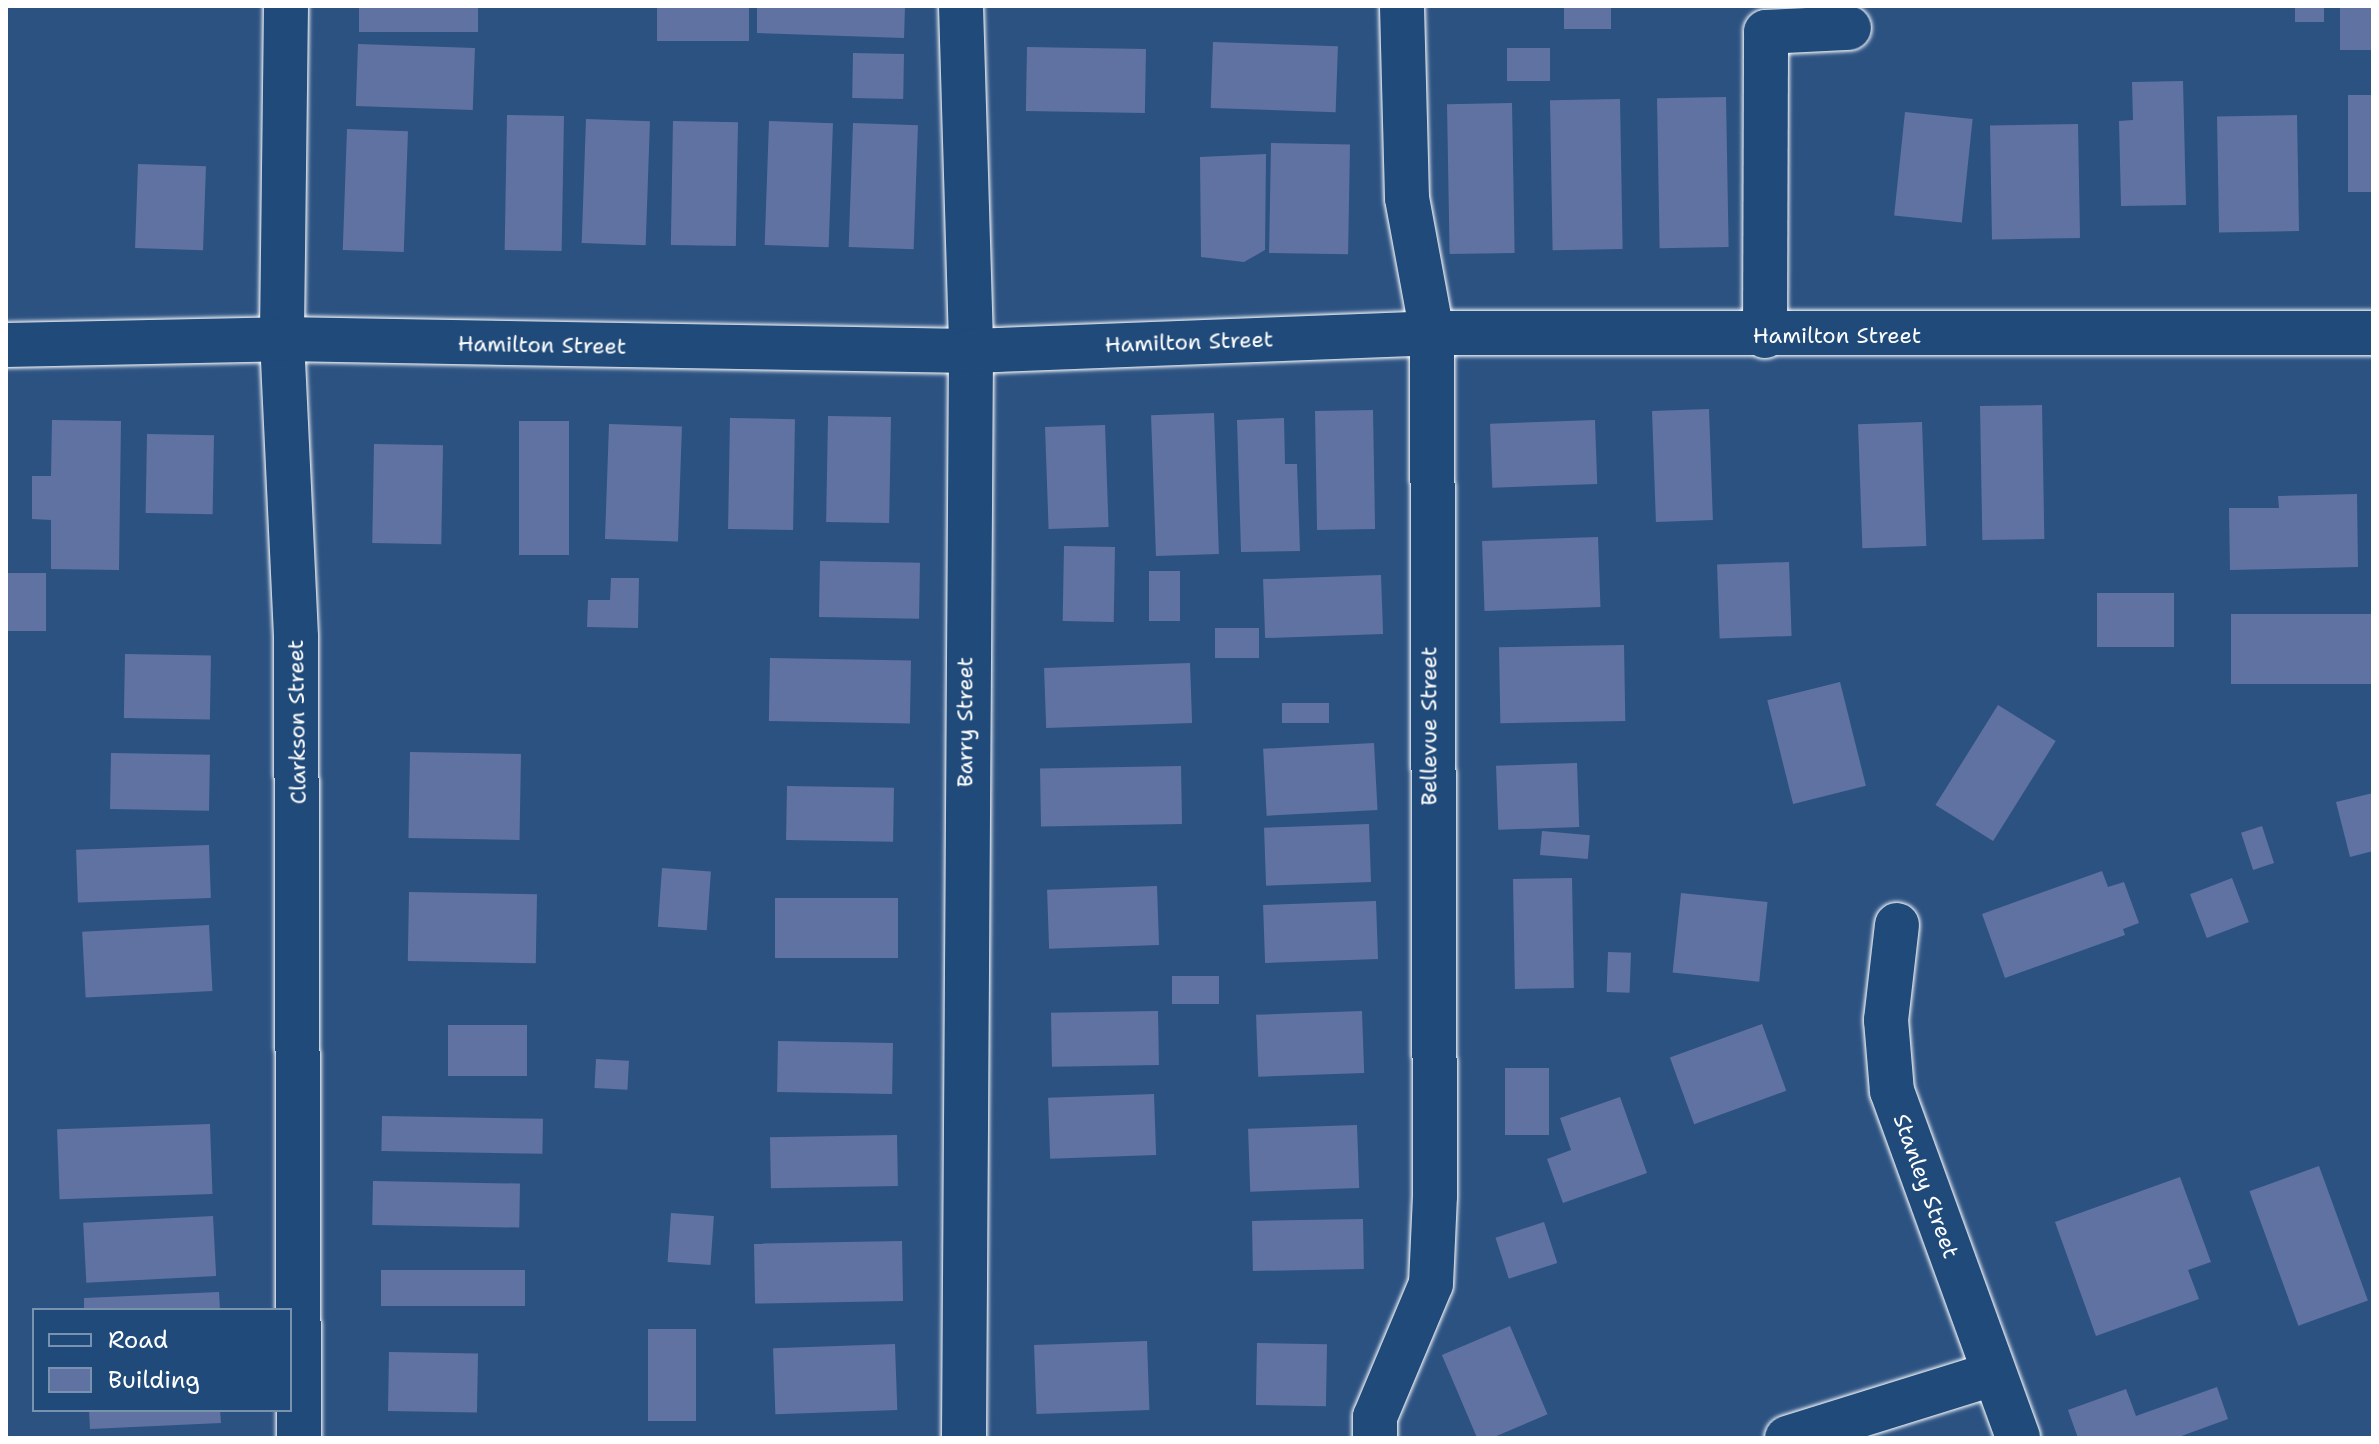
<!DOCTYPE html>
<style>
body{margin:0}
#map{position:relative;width:2379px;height:1444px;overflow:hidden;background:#2c5282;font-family:"Shantell Sans",sans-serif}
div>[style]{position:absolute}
.building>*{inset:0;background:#6072a2;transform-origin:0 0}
.roads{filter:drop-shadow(0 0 2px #fff) drop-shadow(0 0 2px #fff)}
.minor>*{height:44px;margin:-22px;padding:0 22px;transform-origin:22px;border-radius:22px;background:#1f4a7a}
span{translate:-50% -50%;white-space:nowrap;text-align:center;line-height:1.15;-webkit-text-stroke:6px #1f4a7a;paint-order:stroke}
.street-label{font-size:22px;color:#fff}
.frame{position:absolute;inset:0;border:8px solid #fff;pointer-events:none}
.legend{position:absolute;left:32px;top:1308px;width:260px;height:104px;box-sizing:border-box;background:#1f4a7a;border:2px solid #7992af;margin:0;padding:10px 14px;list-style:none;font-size:24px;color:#fff}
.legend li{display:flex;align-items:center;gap:16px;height:40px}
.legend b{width:40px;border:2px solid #7992af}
</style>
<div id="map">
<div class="building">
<i style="left:359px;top:6px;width:119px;height:26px"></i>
<i style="left:657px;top:6px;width:92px;height:35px"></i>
<i style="clip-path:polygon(757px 6px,905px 6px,904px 38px,757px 33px)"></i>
<i style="left:1564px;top:6px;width:47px;height:23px"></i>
<i style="left:2295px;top:6px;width:29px;height:16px"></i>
<i style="left:2340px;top:6px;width:33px;height:44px"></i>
<i style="left:1213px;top:42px;width:125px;height:66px;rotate:2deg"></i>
<i style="left:358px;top:44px;width:117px;height:62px;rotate:2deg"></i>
<i style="left:1027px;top:47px;width:119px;height:64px;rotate:1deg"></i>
<i style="left:1507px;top:48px;width:43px;height:33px"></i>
<i style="left:853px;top:53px;width:51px;height:45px;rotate:1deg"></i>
<i style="clip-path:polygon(2183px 81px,2186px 205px,2121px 206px,2119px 121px,2133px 120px,2132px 82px)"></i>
<i style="left:2373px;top:95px;width:97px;height:25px;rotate:90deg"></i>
<i style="left:1726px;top:97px;width:150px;height:69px;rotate:89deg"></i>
<i style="left:1620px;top:99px;width:150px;height:70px;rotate:89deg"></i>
<i style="left:1512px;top:103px;width:150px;height:65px;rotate:89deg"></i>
<i style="left:1905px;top:112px;width:68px;height:104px;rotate:6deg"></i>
<i style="left:507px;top:115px;width:57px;height:135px;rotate:1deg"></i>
<i style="left:2297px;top:115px;width:116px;height:80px;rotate:89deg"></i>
<i style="left:586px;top:119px;width:64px;height:124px;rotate:2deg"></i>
<i style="left:673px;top:121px;width:65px;height:124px;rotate:1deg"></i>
<i style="left:769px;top:121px;width:64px;height:124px;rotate:2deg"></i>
<i style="left:853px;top:123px;width:65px;height:124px;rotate:2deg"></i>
<i style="left:2078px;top:124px;width:114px;height:88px;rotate:89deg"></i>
<i style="left:347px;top:129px;width:61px;height:121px;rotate:2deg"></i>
<i style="left:1271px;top:143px;width:79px;height:110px;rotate:1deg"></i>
<i style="clip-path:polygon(1266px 154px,1265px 250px,1244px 262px,1201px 257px,1200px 157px)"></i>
<i style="left:138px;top:164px;width:68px;height:84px;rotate:2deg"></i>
<i style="left:2042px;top:405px;width:134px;height:62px;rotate:89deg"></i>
<i style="left:1709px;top:409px;width:111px;height:57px;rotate:88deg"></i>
<i style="left:1373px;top:410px;width:119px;height:58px;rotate:89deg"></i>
<i style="left:1214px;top:413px;width:141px;height:63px;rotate:88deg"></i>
<i style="left:828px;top:416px;width:63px;height:106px;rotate:1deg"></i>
<i style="left:730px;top:418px;width:65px;height:111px;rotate:1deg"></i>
<i style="clip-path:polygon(1284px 418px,1285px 464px,1297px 464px,1300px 551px,1241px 552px,1237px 420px)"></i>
<i style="clip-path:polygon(52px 420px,121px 421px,119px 570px,51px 569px,51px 520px,32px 519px,32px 476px,51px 476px)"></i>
<i style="left:1595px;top:420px;width:64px;height:105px;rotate:88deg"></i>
<i style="left:519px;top:421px;width:50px;height:134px"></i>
<i style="left:1922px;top:422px;width:124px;height:64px;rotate:88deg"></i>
<i style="left:609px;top:424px;width:73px;height:115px;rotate:2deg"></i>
<i style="left:1105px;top:425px;width:102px;height:60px;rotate:88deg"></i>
<i style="left:147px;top:434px;width:67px;height:79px;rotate:1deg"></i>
<i style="left:374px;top:444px;width:69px;height:99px;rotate:1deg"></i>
<i style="clip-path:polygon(2357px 494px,2358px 567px,2230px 570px,2229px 508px,2279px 508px,2278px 496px)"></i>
<i style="left:1598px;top:537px;width:70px;height:116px;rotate:88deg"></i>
<i style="left:1064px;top:546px;width:51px;height:75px;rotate:1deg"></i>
<i style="left:820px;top:561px;width:100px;height:56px;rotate:1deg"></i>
<i style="left:1789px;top:562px;width:74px;height:72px;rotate:88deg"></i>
<i style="left:1149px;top:571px;width:31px;height:50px"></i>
<i style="left:6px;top:573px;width:40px;height:58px"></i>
<i style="left:1381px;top:575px;width:59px;height:118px;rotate:88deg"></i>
<i style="clip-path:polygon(611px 578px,639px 578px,638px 628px,587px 627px,588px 600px,610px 600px)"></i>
<i style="left:2097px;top:593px;width:77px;height:54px"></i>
<i style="left:2373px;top:614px;width:70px;height:142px;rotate:90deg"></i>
<i style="left:1259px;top:628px;width:30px;height:44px;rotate:90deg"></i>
<i style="left:1624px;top:645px;width:76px;height:125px;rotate:89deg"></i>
<i style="left:125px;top:654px;width:86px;height:64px;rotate:1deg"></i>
<i style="left:770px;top:658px;width:141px;height:63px;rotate:1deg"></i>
<i style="left:1190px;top:663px;width:60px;height:146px;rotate:88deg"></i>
<i style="left:1840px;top:682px;width:107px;height:75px;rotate:76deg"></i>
<i style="left:1282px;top:703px;width:47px;height:20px"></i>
<i style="left:1998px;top:705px;width:68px;height:118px;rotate:32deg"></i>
<i style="left:1374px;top:743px;width:67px;height:111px;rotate:87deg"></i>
<i style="left:410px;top:752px;width:111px;height:86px;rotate:1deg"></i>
<i style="left:111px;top:753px;width:99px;height:56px;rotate:1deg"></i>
<i style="left:1577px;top:763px;width:64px;height:81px;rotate:88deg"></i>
<i style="left:1181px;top:766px;width:58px;height:141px;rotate:89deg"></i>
<i style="left:787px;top:786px;width:107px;height:54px;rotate:1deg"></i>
<i style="clip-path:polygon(2373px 793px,2373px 851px,2350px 857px,2336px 802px)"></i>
<i style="left:1369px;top:824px;width:58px;height:105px;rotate:88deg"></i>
<i style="left:2262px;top:826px;width:39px;height:22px;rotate:72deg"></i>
<i style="left:1542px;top:831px;width:48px;height:24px;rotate:5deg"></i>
<i style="left:209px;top:845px;width:53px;height:133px;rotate:88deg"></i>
<i style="left:662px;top:868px;width:49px;height:59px;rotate:4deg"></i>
<i style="clip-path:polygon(2102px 871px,2108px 887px,2124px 882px,2139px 923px,2123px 929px,2125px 935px,2005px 978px,1982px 914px)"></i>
<i style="left:1572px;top:878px;width:110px;height:59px;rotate:89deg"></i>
<i style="left:2232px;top:878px;width:47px;height:45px;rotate:69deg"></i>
<i style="left:1157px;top:886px;width:59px;height:110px;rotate:88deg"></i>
<i style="left:409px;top:892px;width:128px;height:69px;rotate:1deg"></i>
<i style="left:1681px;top:893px;width:87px;height:80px;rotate:6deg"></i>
<i style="left:775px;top:898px;width:123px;height:60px"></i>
<i style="left:1376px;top:901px;width:58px;height:113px;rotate:88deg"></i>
<i style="left:209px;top:925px;width:66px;height:127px;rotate:87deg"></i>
<i style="left:1608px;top:952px;width:23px;height:40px;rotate:2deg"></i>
<i style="left:1172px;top:976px;width:47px;height:28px"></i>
<i style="left:1158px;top:1011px;width:54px;height:107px;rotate:89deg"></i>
<i style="left:1362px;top:1011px;width:62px;height:106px;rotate:88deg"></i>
<i style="left:1762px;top:1024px;width:71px;height:98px;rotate:70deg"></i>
<i style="left:448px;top:1025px;width:79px;height:51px"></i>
<i style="left:778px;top:1041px;width:115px;height:51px;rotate:1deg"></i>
<i style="left:596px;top:1059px;width:33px;height:29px;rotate:3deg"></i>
<i style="left:1505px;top:1068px;width:44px;height:67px"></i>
<i style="left:1154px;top:1094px;width:61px;height:106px;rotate:88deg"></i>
<i style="clip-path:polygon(1620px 1097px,1647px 1173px,1563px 1203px,1547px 1159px,1571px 1150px,1560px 1118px)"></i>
<i style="left:382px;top:1116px;width:161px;height:35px;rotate:1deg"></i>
<i style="left:210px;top:1124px;width:70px;height:153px;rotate:88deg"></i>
<i style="left:1357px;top:1125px;width:63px;height:109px;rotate:88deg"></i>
<i style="left:897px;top:1135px;width:51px;height:127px;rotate:89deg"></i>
<i style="left:2319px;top:1166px;width:143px;height:74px;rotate:70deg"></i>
<i style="clip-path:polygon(2180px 1177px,2211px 1262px,2188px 1270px,2199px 1299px,2096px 1336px,2055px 1222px)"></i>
<i style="left:373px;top:1181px;width:147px;height:44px;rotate:1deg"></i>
<i style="left:671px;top:1213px;width:43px;height:49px;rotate:4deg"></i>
<i style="left:213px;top:1216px;width:60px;height:130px;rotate:87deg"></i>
<i style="left:1363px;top:1219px;width:50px;height:111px;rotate:89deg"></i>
<i style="left:1544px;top:1222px;width:43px;height:51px;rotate:72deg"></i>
<i style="left:902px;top:1241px;width:60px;height:148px;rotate:89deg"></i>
<i style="left:381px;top:1270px;width:144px;height:36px"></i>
<i style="clip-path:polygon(219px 1292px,220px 1310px,84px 1310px,84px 1298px)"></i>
<i style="left:1510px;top:1326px;width:96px;height:74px;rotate:67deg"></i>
<i style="left:648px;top:1329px;width:48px;height:92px"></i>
<i style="left:1147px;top:1341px;width:69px;height:113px;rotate:88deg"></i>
<i style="left:1257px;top:1343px;width:70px;height:62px;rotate:1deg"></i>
<i style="left:895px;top:1344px;width:66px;height:122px;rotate:88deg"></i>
<i style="left:389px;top:1352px;width:89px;height:59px;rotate:1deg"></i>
<i style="clip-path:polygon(2217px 1387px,2228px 1419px,2176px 1438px,2078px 1438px,2068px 1410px,2126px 1389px,2136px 1416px)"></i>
<i style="clip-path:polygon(89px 1410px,220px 1410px,221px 1423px,90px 1429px)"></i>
</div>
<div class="roads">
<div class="minor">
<i style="left:286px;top:6px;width:333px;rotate:90.7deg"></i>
<i style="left:282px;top:339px;width:298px;rotate:87.3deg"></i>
<i style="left:296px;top:637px;width:801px;rotate:89.79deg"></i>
<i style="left:961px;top:6px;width:345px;rotate:88.3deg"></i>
<i style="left:971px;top:351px;width:1087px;rotate:90.37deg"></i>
<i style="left:1765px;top:336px;width:304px;rotate:-89.8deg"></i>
<i style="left:1766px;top:32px;width:83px;rotate:-2.8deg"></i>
<i style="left:6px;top:345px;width:276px;rotate:-1.2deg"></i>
<i style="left:282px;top:339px;width:689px;rotate:1deg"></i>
<i style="left:971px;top:351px;width:461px;rotate:-2.2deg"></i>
<i style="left:1432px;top:333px;width:941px"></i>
<i style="left:1897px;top:925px;width:96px;rotate:96.6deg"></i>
<i style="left:1886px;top:1020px;width:71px;rotate:85.2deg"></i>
<i style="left:1892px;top:1091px;width:369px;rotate:70deg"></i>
<i style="left:1375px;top:1438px;width:21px;rotate:-90deg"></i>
<i style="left:1375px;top:1417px;width:144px;rotate:-67.2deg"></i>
<i style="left:1431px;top:1284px;width:88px;rotate:-87.4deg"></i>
<i style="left:1435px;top:1196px;width:863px;rotate:-90.2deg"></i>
<i style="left:1432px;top:333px;width:137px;rotate:-100.5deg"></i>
<i style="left:1407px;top:198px;width:192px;rotate:-91.5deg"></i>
<i style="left:1787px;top:1438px;width:216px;rotate:-17.3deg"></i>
</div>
</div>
<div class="street-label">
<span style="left:1837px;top:336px">Hamilton Street</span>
<span style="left:1189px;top:342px;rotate:-2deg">Hamilton Street</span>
<span style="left:542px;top:345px;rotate:1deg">Hamilton Street</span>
<span style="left:297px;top:722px;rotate:-91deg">Clarkson Street</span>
<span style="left:965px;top:722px;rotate:-90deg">Barry Street</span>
<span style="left:1429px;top:726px;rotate:-90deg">Bellevue Street</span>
<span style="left:1926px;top:1186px;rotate:70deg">Stanley Street</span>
</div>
<div class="frame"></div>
<ul class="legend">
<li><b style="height:10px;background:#1f4a7a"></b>Road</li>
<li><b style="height:22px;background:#6072a2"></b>Building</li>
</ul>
</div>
